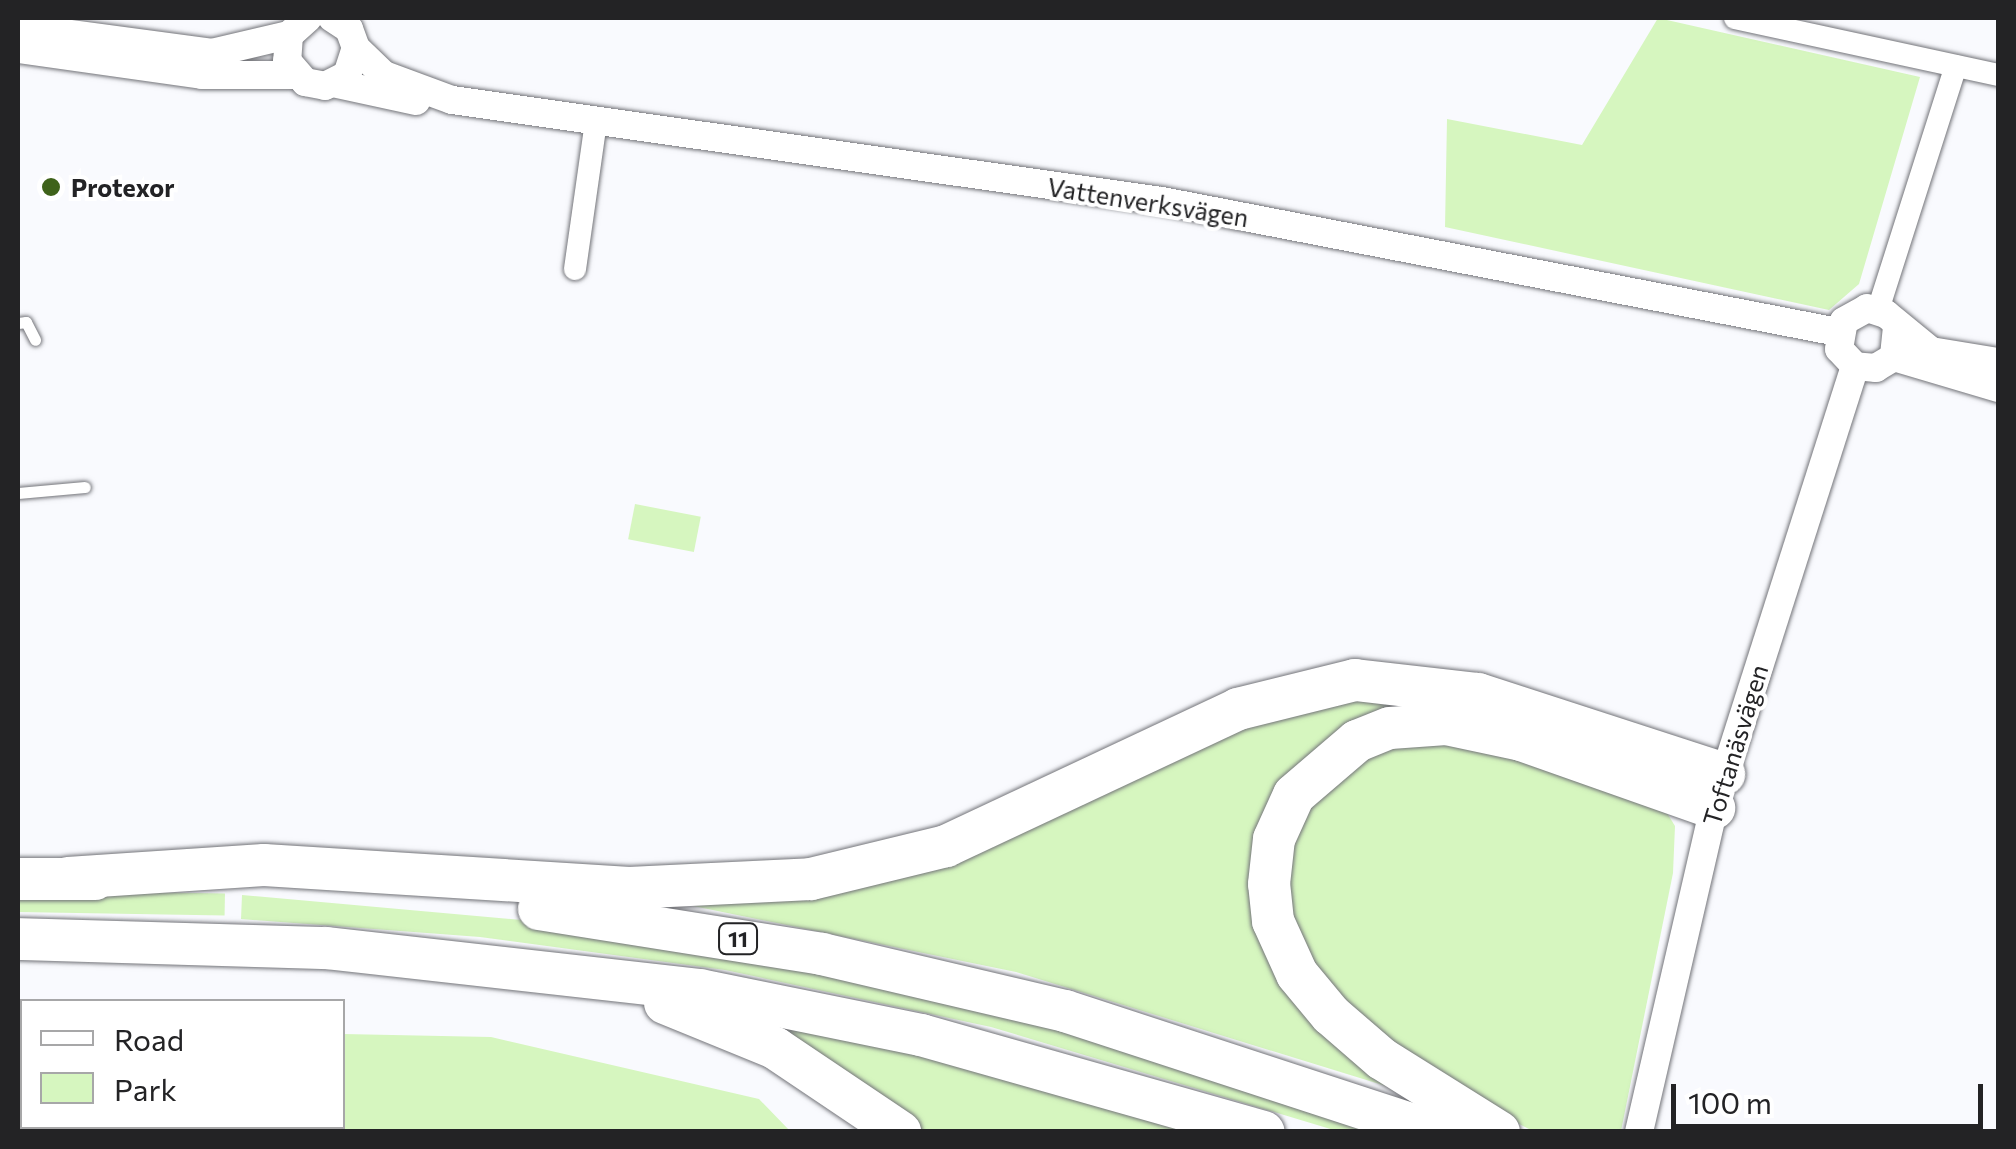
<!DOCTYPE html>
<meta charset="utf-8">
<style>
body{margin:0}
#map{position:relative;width:2016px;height:1149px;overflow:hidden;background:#f9fafe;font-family:Commissioner,sans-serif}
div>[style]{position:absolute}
.green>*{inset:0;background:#d6f6bf;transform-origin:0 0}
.roads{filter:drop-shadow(0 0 2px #737479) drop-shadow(0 0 2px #737479)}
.service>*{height:11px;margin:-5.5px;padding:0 5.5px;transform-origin:5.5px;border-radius:5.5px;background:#fff}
.minor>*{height:22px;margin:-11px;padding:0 11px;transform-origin:11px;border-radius:11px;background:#fff}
.tertiary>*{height:28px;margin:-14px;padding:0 14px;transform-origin:14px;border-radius:14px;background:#fff}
.motorway>*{height:42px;margin:-21px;padding:0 21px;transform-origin:21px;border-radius:21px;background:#fff}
.dots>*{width:28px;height:28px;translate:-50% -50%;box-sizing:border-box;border:5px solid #fff;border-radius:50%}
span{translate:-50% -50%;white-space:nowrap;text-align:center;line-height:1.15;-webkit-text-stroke:8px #fff;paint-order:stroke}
.shield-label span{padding:2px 8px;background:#fff;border:2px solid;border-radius:8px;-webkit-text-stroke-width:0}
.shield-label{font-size:22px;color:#232325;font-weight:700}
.poi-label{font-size:25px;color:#232325;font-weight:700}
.left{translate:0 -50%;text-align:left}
.street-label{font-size:25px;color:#232325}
.frame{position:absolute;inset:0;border:20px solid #232325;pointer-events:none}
.legend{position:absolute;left:20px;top:999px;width:325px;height:130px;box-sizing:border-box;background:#fff;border:2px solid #a7a7a8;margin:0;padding:12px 18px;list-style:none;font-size:30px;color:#232325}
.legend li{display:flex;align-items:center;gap:20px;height:50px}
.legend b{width:50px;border:2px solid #a7a7a8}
.scale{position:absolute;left:1671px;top:1084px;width:312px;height:45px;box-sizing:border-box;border:5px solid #232325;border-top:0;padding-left:12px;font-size:30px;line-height:35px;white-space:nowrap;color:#232325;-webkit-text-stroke:8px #fff;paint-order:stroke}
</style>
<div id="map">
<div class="green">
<i style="clip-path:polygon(1658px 18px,1920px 77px,1859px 284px,1829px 310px,1445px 227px,1447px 119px,1582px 145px)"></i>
<i style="left:635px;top:504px;width:67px;height:36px;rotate:11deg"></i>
<i style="clip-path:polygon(1432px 694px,1371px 719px,1253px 887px,1415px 1095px,1016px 972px,659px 899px,776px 895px,1278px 706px)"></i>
<i style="clip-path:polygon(1468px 738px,1667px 813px,1675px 826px,1673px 873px,1621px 1131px,1533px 1131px,1503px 1116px,1354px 1016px,1296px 943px,1284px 863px,1310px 799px,1378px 745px)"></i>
<i style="left:18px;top:890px;width:207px;height:22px;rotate:1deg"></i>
<i style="clip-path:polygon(242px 895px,599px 927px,862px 974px,1404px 1131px,1337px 1131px,991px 1027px,725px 970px,480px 937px,241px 919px)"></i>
<i style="clip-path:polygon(751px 1010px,1226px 1131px,916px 1131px)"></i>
<i style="clip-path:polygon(18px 1028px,22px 1126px,342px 1126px,343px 1034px,491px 1037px,759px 1099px,790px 1131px,18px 1131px)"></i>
</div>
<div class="roads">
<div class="service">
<i style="left:18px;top:323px;width:8px;rotate:-7deg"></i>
<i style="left:26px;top:322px;width:20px;rotate:63deg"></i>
<i style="left:18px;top:493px;width:67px;rotate:-5.1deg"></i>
</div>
<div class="minor">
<i style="left:1735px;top:18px;width:269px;rotate:12.2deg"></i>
<i style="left:575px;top:269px;width:149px;rotate:-81.9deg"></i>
<i style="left:1878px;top:310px;width:256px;rotate:-72.3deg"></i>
</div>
<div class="tertiary">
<i style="left:308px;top:18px;width:25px;rotate:138deg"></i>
<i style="left:289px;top:35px;width:26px;rotate:94deg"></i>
<i style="left:287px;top:61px;width:28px;rotate:49deg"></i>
<i style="left:305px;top:82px;width:20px;rotate:11deg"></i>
<i style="left:325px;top:86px;width:25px;rotate:-27deg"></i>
<i style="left:347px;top:75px;width:28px;rotate:-72deg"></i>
<i style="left:356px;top:48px;width:20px;rotate:-110deg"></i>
<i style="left:349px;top:29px;width:20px;rotate:-147deg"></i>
<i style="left:18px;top:27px;width:196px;rotate:7.6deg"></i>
<i style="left:212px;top:53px;width:79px;rotate:-13.2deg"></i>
<i style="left:356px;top:48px;width:39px;rotate:44deg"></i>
<i style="left:384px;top:75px;width:72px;rotate:20.2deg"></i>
<i style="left:452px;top:100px;width:717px;rotate:8.1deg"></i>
<i style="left:1162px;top:201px;width:689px;rotate:10.97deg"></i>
<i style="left:18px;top:49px;width:186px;rotate:8deg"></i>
<i style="left:202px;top:75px;width:93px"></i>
<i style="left:333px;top:83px;width:85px;rotate:12.2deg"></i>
<i style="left:1897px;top:327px;width:30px;rotate:96deg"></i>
<i style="left:1894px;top:357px;width:21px;rotate:149deg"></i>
<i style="left:1876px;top:368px;width:21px;rotate:-175deg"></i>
<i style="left:1855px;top:366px;width:23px;rotate:-133deg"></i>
<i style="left:1839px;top:349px;width:28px;rotate:-80deg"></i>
<i style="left:1844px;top:321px;width:26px;rotate:-29deg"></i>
<i style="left:1867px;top:308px;width:20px;rotate:18deg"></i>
<i style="left:1886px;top:314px;width:58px;rotate:39.4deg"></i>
<i style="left:1931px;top:351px;width:68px;rotate:9.3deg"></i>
<i style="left:1894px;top:357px;width:109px;rotate:16.6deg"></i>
<i style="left:1639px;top:1132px;width:333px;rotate:-77deg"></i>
<i style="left:1714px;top:808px;width:464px;rotate:-72.3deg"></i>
</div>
<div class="motorway">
<i style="left:68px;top:878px;width:196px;rotate:-3.8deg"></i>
<i style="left:264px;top:865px;width:366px;rotate:3.6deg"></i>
<i style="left:629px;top:888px;width:182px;rotate:-2.8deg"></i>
<i style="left:811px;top:879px;width:139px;rotate:-13.7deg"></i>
<i style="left:946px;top:846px;width:323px;rotate:-25.1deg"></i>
<i style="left:1238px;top:709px;width:121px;rotate:-13.9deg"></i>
<i style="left:1355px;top:680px;width:124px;rotate:6.5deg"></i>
<i style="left:1478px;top:694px;width:259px;rotate:18deg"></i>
<i style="left:18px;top:879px;width:77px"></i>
<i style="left:539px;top:909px;width:287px;rotate:9deg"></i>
<i style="left:822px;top:954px;width:250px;rotate:13.2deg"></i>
<i style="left:1065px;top:1011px;width:389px;rotate:18.1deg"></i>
<i style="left:18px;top:939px;width:308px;rotate:1.7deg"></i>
<i style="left:326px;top:948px;width:376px;rotate:6.4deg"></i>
<i style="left:700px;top:990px;width:226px;rotate:11.5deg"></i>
<i style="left:921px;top:1035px;width:356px;rotate:15.8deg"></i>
<i style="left:665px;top:1003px;width:119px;rotate:22.2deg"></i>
<i style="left:775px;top:1048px;width:151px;rotate:33.9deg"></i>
<i style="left:1499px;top:1132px;width:138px;rotate:-148deg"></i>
<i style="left:1382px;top:1059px;width:67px;rotate:-139.2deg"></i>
<i style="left:1331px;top:1015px;width:53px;rotate:-129.7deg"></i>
<i style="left:1297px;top:974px;width:58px;rotate:-114.4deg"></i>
<i style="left:1273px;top:921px;width:37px;rotate:-96deg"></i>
<i style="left:1269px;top:884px;width:45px;rotate:-83.7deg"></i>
<i style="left:1274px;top:839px;width:48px;rotate:-65.6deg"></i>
<i style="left:1294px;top:795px;width:83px;rotate:-40.6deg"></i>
<i style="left:1357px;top:741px;width:35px;rotate:-22deg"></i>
<i style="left:1390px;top:728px;width:56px;rotate:-4.1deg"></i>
<i style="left:1446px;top:724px;width:77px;rotate:12deg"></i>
<i style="left:1521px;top:740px;width:205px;rotate:19.4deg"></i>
</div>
</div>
<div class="dots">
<i style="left:51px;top:187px;background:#3e621a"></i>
</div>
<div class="shield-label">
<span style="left:738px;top:939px">11</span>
</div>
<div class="poi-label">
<span class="left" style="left:71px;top:187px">Protexor</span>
</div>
<div class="street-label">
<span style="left:1148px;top:202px;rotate:9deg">Vattenverksvägen</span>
<span style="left:1735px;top:745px;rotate:-73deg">Toftanäsvägen</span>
</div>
<div class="frame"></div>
<ul class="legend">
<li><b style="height:12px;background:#fff"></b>Road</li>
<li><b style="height:28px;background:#d6f6bf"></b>Park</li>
</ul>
<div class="scale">100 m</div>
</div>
